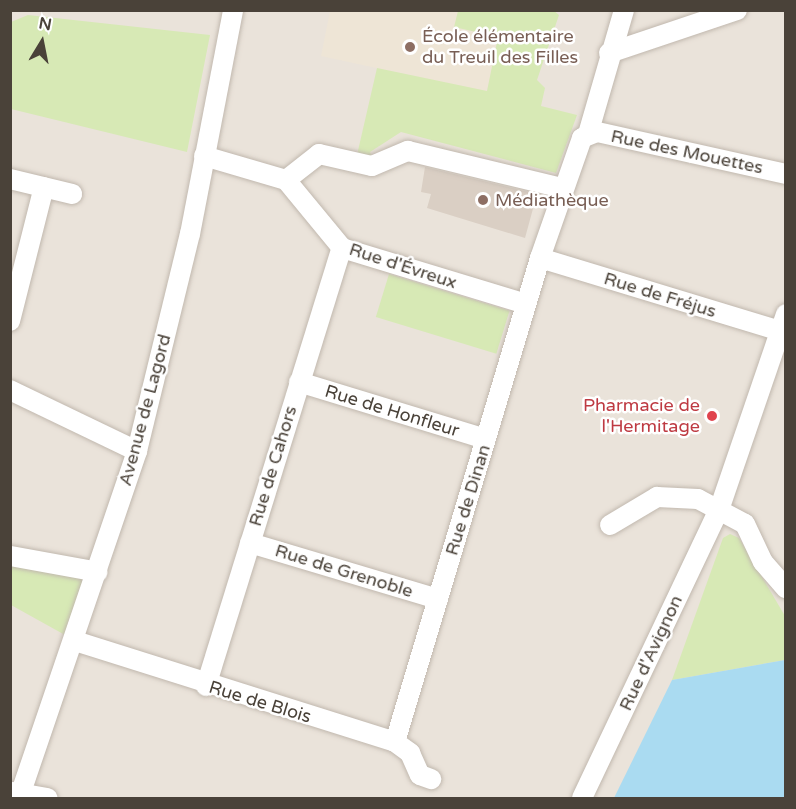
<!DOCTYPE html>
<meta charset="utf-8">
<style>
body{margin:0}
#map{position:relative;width:796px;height:809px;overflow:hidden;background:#f6f2ec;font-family:"Varela Round",sans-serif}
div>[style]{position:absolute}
.residential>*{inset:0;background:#eae3da;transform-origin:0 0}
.education>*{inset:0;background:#eee5d6}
.green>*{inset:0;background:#d7e9b5;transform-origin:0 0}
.water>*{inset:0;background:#aadbf1}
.building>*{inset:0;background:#dacfc4}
.roads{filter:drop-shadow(0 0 2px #c1b8ae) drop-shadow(0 0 2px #c1b8ae)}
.minor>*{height:20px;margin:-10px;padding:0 10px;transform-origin:10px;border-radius:10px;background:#fff}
.dots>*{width:16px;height:16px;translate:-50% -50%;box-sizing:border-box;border:3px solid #fff;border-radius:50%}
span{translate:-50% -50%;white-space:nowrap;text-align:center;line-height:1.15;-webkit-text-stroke:5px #fff;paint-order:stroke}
.education-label{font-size:18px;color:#785e54}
.left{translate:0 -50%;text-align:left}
.street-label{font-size:18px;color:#4a4239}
.health-label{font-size:18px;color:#be3a42}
.right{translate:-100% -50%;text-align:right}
.frame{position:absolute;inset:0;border:12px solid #4a4239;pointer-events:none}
.north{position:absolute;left:12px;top:12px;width:60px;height:60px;-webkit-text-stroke:4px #fff;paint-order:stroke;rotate:10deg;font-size:16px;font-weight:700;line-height:24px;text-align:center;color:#4a4239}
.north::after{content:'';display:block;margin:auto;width:21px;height:27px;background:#4a4239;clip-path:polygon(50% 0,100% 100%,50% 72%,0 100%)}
</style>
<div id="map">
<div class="residential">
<i style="left:10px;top:11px;width:775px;height:787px"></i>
</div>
<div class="education">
<i style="clip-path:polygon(330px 11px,458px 11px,455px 27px,499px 37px,487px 92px,321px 56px)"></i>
</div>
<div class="green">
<i style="clip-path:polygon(553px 10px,559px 15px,537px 80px,545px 88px,541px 106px,577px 115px,556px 173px,401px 132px,370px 152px,373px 160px,357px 155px,377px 68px,487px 91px,498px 37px,454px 27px,458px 11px)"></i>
<i style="clip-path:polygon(28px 15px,210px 35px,187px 152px,11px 109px,11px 22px)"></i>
<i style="left:389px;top:274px;width:126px;height:45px;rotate:17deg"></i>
<i style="clip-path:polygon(730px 534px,739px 538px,785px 616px,785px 660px,672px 680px,723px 538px)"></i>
<i style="clip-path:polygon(10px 562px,86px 577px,65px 635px,11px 605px)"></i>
</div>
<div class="water">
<i style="clip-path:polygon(785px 660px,785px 798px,614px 798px,672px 680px)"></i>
</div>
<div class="building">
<i style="clip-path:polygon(425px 167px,537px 194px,525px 238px,427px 208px,431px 194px,421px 192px)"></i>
</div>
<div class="roads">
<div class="minor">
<i style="left:609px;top:53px;width:135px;rotate:-18.6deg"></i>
<i style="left:588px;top:134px;width:129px;rotate:-73.8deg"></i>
<i style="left:204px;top:156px;width:85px;rotate:16.3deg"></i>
<i style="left:286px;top:180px;width:88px;rotate:50.5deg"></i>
<i style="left:342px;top:248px;width:192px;rotate:16.9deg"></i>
<i style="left:10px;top:179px;width:64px;rotate:13.6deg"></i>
<i style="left:286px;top:180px;width:42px;rotate:-38.2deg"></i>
<i style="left:319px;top:154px;width:54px;rotate:12.8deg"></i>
<i style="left:372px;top:166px;width:39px;rotate:-23deg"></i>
<i style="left:408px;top:151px;width:158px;rotate:13.5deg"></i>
<i style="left:540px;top:258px;width:252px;rotate:16.9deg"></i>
<i style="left:10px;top:321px;width:138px;rotate:-75.8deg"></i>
<i style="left:299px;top:382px;width:195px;rotate:17deg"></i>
<i style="left:10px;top:390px;width:141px;rotate:25.7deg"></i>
<i style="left:610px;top:525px;width:55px;rotate:-30.8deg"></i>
<i style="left:657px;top:497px;width:41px;rotate:2.8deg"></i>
<i style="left:698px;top:499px;width:53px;rotate:28deg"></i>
<i style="left:745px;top:524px;width:42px;rotate:64.7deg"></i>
<i style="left:763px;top:562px;width:35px;rotate:49deg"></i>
<i style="left:250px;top:543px;width:196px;rotate:16.6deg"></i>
<i style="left:10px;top:556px;width:89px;rotate:10.3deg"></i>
<i style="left:75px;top:641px;width:336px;rotate:17.5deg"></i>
<i style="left:395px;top:742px;width:19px;rotate:36deg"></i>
<i style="left:410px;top:753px;width:24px;rotate:66deg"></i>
<i style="left:420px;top:775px;width:12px;rotate:20deg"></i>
<i style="left:206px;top:686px;width:459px;rotate:-72.8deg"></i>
<i style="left:395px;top:742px;width:505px;rotate:-73.32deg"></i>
<i style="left:540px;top:258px;width:127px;rotate:-70.7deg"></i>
<i style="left:582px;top:138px;width:16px;rotate:-22deg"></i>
<i style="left:597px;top:132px;width:194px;rotate:12.5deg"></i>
<i style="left:13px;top:792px;width:35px;rotate:10deg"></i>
<i style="left:19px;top:798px;width:367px;rotate:-71.2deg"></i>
<i style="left:137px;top:451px;width:223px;rotate:-76.3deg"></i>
<i style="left:190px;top:234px;width:228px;rotate:-79.1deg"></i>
<i style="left:582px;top:798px;width:322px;rotate:-64.6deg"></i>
<i style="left:720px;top:507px;width:204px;rotate:-71.1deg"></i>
</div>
</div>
<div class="dots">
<i style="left:410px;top:47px;background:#8d6e63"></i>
<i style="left:483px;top:200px;background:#8d6e63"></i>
<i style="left:712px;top:416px;background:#e0444e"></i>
</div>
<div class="education-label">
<span class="left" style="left:422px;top:47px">École élémentaire<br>du Treuil des Filles</span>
<span class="left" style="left:495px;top:200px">Médiathèque</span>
</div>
<div class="street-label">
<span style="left:687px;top:152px;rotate:12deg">Rue des Mouettes</span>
<span style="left:403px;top:266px;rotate:18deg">Rue d'Évreux</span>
<span style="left:660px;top:295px;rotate:17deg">Rue de Fréjus</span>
<span style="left:145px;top:410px;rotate:-75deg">Avenue de Lagord</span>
<span style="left:392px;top:411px;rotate:17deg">Rue de Honfleur</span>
<span style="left:273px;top:466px;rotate:-73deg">Rue de Cahors</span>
<span style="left:468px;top:500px;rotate:-73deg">Rue de Dinan</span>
<span style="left:344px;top:571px;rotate:17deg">Rue de Grenoble</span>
<span style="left:651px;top:653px;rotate:-65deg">Rue d'Avignon</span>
<span style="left:260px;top:702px;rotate:17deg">Rue de Blois</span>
</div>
<div class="health-label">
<span class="right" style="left:700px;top:416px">Pharmacie de<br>l'Hermitage</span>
</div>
<div class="frame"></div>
<div class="north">N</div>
</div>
